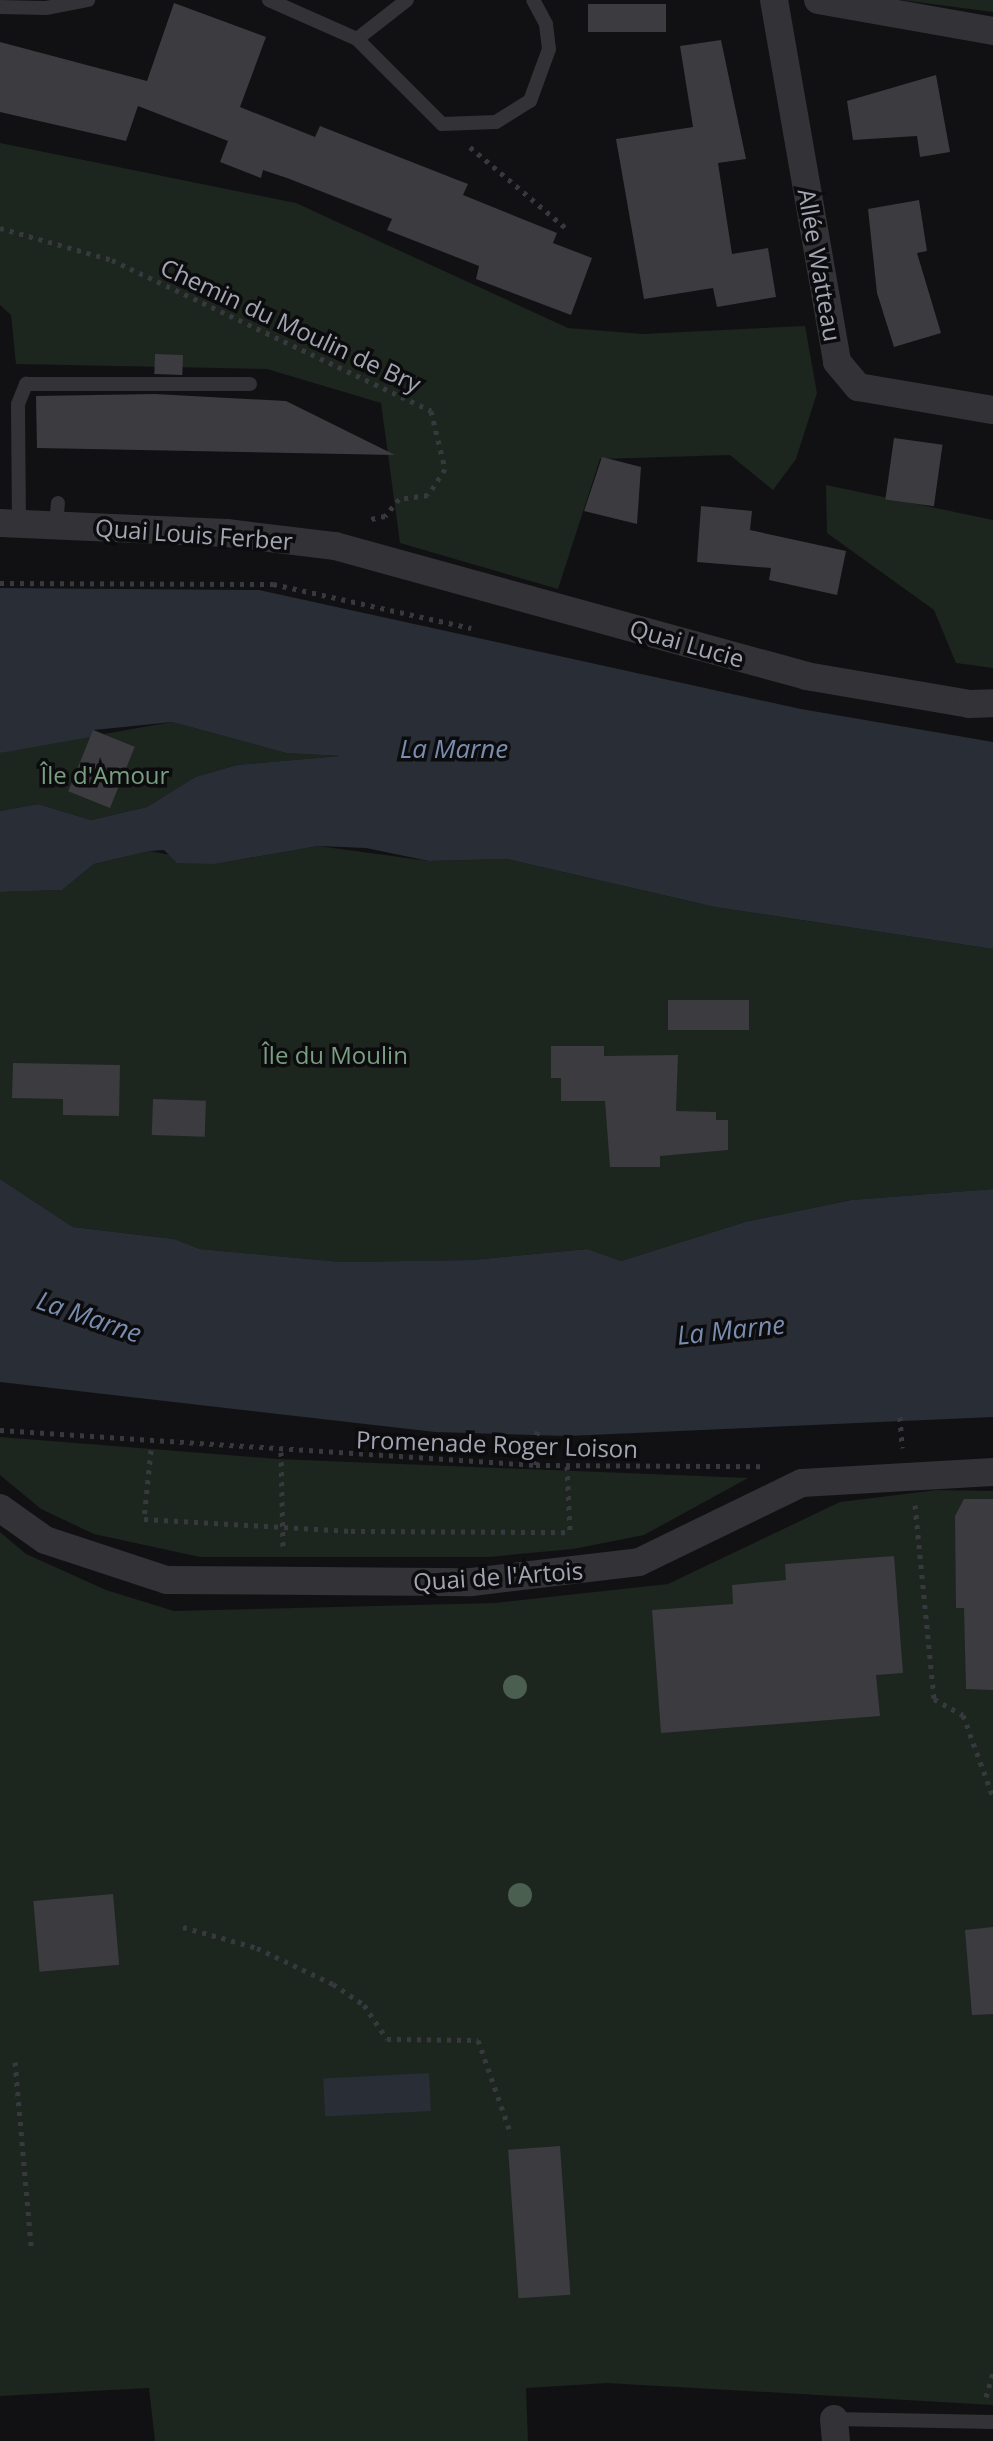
<!DOCTYPE html>
<meta charset="utf-8">
<style>
body{margin:0}
#map{position:relative;width:993px;height:2441px;overflow:hidden;background:#111113;font-family:"Open Sans",sans-serif}
div>[style]{position:absolute}
.green>*{inset:0;background:#1d251f}
.water>*{inset:0;background:#282d36;transform-origin:0 0}
.building>*{inset:0;background:#3b3b40;transform-origin:0 0}
.path>*{height:5px;margin-top:-2.5px;transform-origin:0;background:repeating-linear-gradient(90deg,#38393e 0 4px,transparent 0 10px)}
.service>*{height:14px;margin:-7px;padding:0 7px;transform-origin:7px;border-radius:7px;background:#323237}
.minor>*{height:28px;margin:-14px;padding:0 14px;transform-origin:14px;border-radius:14px;background:#323237}
.trees>*{width:24px;height:24px;margin:-12px;border-radius:50%;background:#4a5f50}
span{translate:-50% -50%;white-space:nowrap;text-align:center;line-height:1.15;-webkit-text-stroke:7px #0c0c0e;paint-order:stroke}
.street-label{font-size:24px;color:#a3a5b3}
.park-label{font-size:24px;color:#799e81}
.water-label{font-size:26px;color:#798daf;font-style:italic}
</style>
<div id="map">
<div class="green">
<i style="clip-path:polygon(902px 0,993px 0,993px 12px,924px 3px)"></i>
<i style="clip-path:polygon(0 143px,296px 203px,568px 328px,643px 334px,805px 326px,817px 393px,796px 459px,773px 490px,730px 455px,600px 459px,558px 589px,400px 543px,381px 403px,267px 369px,16px 364px,11px 315px,0 305px)"></i>
<i style="clip-path:polygon(826px 485px,993px 520px,993px 668px,956px 663px,934px 610px,827px 533px)"></i>
<i style="clip-path:polygon(172px 722px,286px 753px,341px 756px,237px 765px,195px 777px,147px 807px,91px 820px,38px 804px,0 811px,0 753px,93px 730px,104px 734px)"></i>
<i style="clip-path:polygon(318px 846px,429px 861px,507px 859px,715px 907px,993px 949px,993px 1189px,851px 1200px,745px 1222px,621px 1261px,586px 1249px,472px 1260px,342px 1262px,200px 1249px,174px 1239px,73px 1227px,0 1179px,0 892px,62px 890px,94px 864px,150px 851px,215px 864px)"></i>
<i style="clip-path:polygon(0 1437px,278px 1459px,748px 1478px,644px 1535px,573px 1549px,488px 1557px,200px 1557px,94px 1534px,41px 1509px,0 1475px)"></i>
<i style="clip-path:polygon(937px 1490px,993px 1491px,993px 2405px,607px 2383px,526px 2388px,528px 2441px,155px 2441px,149px 2388px,0 2396px,0 1532px,26px 1554px,106px 1590px,174px 1611px,495px 1603px,668px 1584px,840px 1502px)"></i>
</div>
<div class="water">
<i style="clip-path:polygon(0 588px,259px 590px,801px 709px,993px 742px,993px 949px,715px 907px,507px 859px,429px 861px,366px 848px,318px 846px,215px 864px,177px 863px,164px 850px,150px 851px,94px 864px,62px 890px,0 892px,0 811px,38px 804px,91px 820px,147px 807px,195px 777px,237px 765px,340px 756px,286px 753px,172px 722px,94px 730px,90px 737px,0 753px)"></i>
<i style="clip-path:polygon(0 1179px,73px 1227px,174px 1239px,200px 1249px,342px 1262px,472px 1260px,587px 1249px,621px 1261px,745px 1222px,851px 1200px,993px 1189px,993px 1417px,567px 1436px,435px 1432px,0 1382px)"></i>
<i style="left:429px;top:2073px;width:38px;height:106px;rotate:87deg"></i>
</div>
<div class="building">
<i style="clip-path:polygon(174px 3px,266px 37px,240px 107px,315px 137px,320px 126px,455px 179px,468px 184px,463px 195px,557px 233px,553px 243px,592px 258px,571px 315px,476px 279px,479px 266px,387px 230px,392px 219px,287px 178px,263px 170px,261px 178px,220px 162px,228px 141px,138px 106px,126px 141px,0 112px,0 42px,147px 81px)"></i>
<i style="left:666px;top:4px;width:28px;height:78px;rotate:90deg"></i>
<i style="clip-path:polygon(721px 40px,746px 159px,718px 163px,732px 254px,768px 248px,776px 297px,717px 307px,713px 288px,644px 299px,616px 139px,693px 127px,680px 46px)"></i>
<i style="clip-path:polygon(936px 75px,950px 152px,920px 157px,917px 136px,853px 140px,847px 101px)"></i>
<i style="clip-path:polygon(919px 200px,927px 251px,917px 253px,941px 333px,894px 347px,877px 293px,868px 209px)"></i>
<i style="left:155px;top:354px;width:28px;height:20px;rotate:2deg"></i>
<i style="clip-path:polygon(155px 394px,286px 401px,395px 455px,37px 448px,36px 396px)"></i>
<i style="left:894px;top:438px;width:49px;height:62px;rotate:8deg"></i>
<i style="clip-path:polygon(602px 457px,641px 467px,637px 524px,584px 511px)"></i>
<i style="clip-path:polygon(701px 506px,752px 511px,750px 530px,846px 551px,837px 595px,769px 580px,771px 568px,697px 562px)"></i>
<i style="left:93px;top:730px;width:45px;height:66px;rotate:22deg"></i>
<i style="left:668px;top:1000px;width:81px;height:30px"></i>
<i style="clip-path:polygon(551px 1046px,604px 1046px,604px 1056px,678px 1055px,676px 1111px,716px 1112px,716px 1120px,728px 1120px,728px 1150px,660px 1156px,660px 1167px,610px 1167px,605px 1101px,561px 1101px,561px 1078px,551px 1078px)"></i>
<i style="clip-path:polygon(13px 1063px,120px 1065px,119px 1116px,63px 1115px,63px 1099px,12px 1098px)"></i>
<i style="left:153px;top:1099px;width:53px;height:36px;rotate:2deg"></i>
<i style="clip-path:polygon(964px 1499px,993px 1499px,993px 1690px,966px 1689px,964px 1608px,956px 1608px,955px 1516px)"></i>
<i style="clip-path:polygon(894px 1556px,903px 1673px,876px 1675px,880px 1716px,661px 1733px,652px 1610px,733px 1604px,732px 1585px,786px 1580px,785px 1564px)"></i>
<i style="left:113px;top:1894px;width:71px;height:80px;rotate:85deg"></i>
<i style="clip-path:polygon(993px 1927px,993px 2014px,972px 2015px,965px 1930px)"></i>
<i style="left:560px;top:2146px;width:149px;height:52px;rotate:86deg"></i>
</div>
<div class="path">
<i style="left:470px;top:147px;width:127px;rotate:40.2deg"></i>
<i style="left:0;top:228px;width:116px;rotate:15.9deg"></i>
<i style="left:112px;top:260px;width:353px;rotate:25.3deg"></i>
<i style="left:431px;top:411px;width:60px;rotate:76.4deg"></i>
<i style="left:445px;top:469px;width:31px;rotate:123deg"></i>
<i style="left:428px;top:495px;width:29px;rotate:172deg"></i>
<i style="left:399px;top:499px;width:22px;rotate:129deg"></i>
<i style="left:385px;top:516px;width:19px;rotate:168deg"></i>
<i style="left:0;top:583px;width:273px;rotate:0.2deg"></i>
<i style="left:273px;top:584px;width:203px;rotate:12.5deg"></i>
<i style="left:900px;top:1417px;width:31px;rotate:86deg"></i>
<i style="left:0;top:1430px;width:537px;rotate:3.74deg"></i>
<i style="left:536px;top:1465px;width:225px;rotate:0.3deg"></i>
<i style="left:151px;top:1450px;width:69px;rotate:95.8deg"></i>
<i style="left:144px;top:1519px;width:207px;rotate:3.3deg"></i>
<i style="left:351px;top:1531px;width:218px;rotate:0.3deg"></i>
<i style="left:281px;top:1452px;width:97px;rotate:88.8deg"></i>
<i style="left:536px;top:1465px;width:36px;rotate:-88deg"></i>
<i style="left:567px;top:1466px;width:67px;rotate:87.4deg"></i>
<i style="left:915px;top:1505px;width:195px;rotate:84.4deg"></i>
<i style="left:934px;top:1699px;width:33px;rotate:29deg"></i>
<i style="left:963px;top:1715px;width:87px;rotate:69.9deg"></i>
<i style="left:183px;top:1927px;width:77px;rotate:15.8deg"></i>
<i style="left:257px;top:1948px;width:84px;rotate:25.3deg"></i>
<i style="left:333px;top:1984px;width:37px;rotate:34deg"></i>
<i style="left:364px;top:2005px;width:41px;rotate:55.9deg"></i>
<i style="left:387px;top:2039px;width:91px;rotate:0.6deg"></i>
<i style="left:478px;top:2040px;width:100px;rotate:70.7deg"></i>
<i style="left:15px;top:2062px;width:185px;rotate:85deg"></i>
<i style="left:986px;top:2397px;width:25px;rotate:-74deg"></i>
</div>
<div class="service">
<i style="left:269px;top:0;width:96px;rotate:23.9deg"></i>
<i style="left:407px;top:0;width:63px;rotate:142deg"></i>
<i style="left:357px;top:39px;width:120px;rotate:45deg"></i>
<i style="left:442px;top:124px;width:54px;rotate:-2.1deg"></i>
<i style="left:496px;top:122px;width:40px;rotate:-32deg"></i>
<i style="left:530px;top:101px;width:55px;rotate:-69.9deg"></i>
<i style="left:549px;top:49px;width:25px;rotate:-97deg"></i>
<i style="left:546px;top:24px;width:27px;rotate:-118deg"></i>
<i style="left:0;top:7px;width:46px;rotate:1.2deg"></i>
<i style="left:46px;top:8px;width:43px;rotate:-10.8deg"></i>
<i style="left:19px;top:524px;width:120px;rotate:-90.5deg"></i>
<i style="left:18px;top:404px;width:22px;rotate:-68deg"></i>
<i style="left:26px;top:384px;width:224px"></i>
<i style="left:56px;top:525px;width:22px;rotate:-85deg"></i>
<i style="left:834px;top:2419px;width:159px;rotate:1.1deg"></i>
</div>
<div class="minor">
<i style="left:774px;top:0;width:367px;rotate:80.1deg"></i>
<i style="left:837px;top:362px;width:33px;rotate:50deg"></i>
<i style="left:858px;top:387px;width:137px;rotate:9.7deg"></i>
<i style="left:818px;top:0;width:178px;rotate:10deg"></i>
<i style="left:0;top:523px;width:227px;rotate:2.5deg"></i>
<i style="left:227px;top:533px;width:109px;rotate:6.9deg"></i>
<i style="left:335px;top:546px;width:489px;rotate:15.4deg"></i>
<i style="left:806px;top:676px;width:165px;rotate:9.7deg"></i>
<i style="left:969px;top:704px;width:24px;rotate:-2deg"></i>
<i style="left:0;top:1508px;width:55px;rotate:35.4deg"></i>
<i style="left:45px;top:1540px;width:128px;rotate:18.2deg"></i>
<i style="left:167px;top:1580px;width:305px;rotate:0.4deg"></i>
<i style="left:472px;top:1582px;width:168px;rotate:-6.8deg"></i>
<i style="left:639px;top:1562px;width:181px;rotate:-25.9deg"></i>
<i style="left:802px;top:1483px;width:191px;rotate:-3.3deg"></i>
<i style="left:834px;top:2419px;width:22px;rotate:85deg"></i>
</div>
<div class="trees">
<i style="left:515px;top:1687px"></i>
<i style="left:520px;top:1895px"></i>
</div>
<div class="street-label">
<span style="left:820px;top:265px;rotate:80deg">Allée Watteau</span>
<span style="left:291px;top:325px;rotate:25deg">Chemin du Moulin de Bry</span>
<span style="left:194px;top:534px;rotate:4deg">Quai Louis Ferber</span>
<span style="left:687px;top:643px;rotate:16deg">Quai Lucie</span>
<span style="left:497px;top:1444px;rotate:2deg">Promenade Roger Loison</span>
<span style="left:498px;top:1576px;rotate:-4deg">Quai de l'Artois</span>
</div>
<div class="park-label">
<span style="left:105px;top:775px">Île d'Amour</span>
<span style="left:335px;top:1055px">Île du Moulin</span>
</div>
<div class="water-label">
<span style="left:454px;top:749px">La Marne</span>
<span style="left:89px;top:1317px;rotate:19deg">La Marne</span>
<span style="left:731px;top:1330px;rotate:-6deg">La Marne</span>
</div>
</div>
